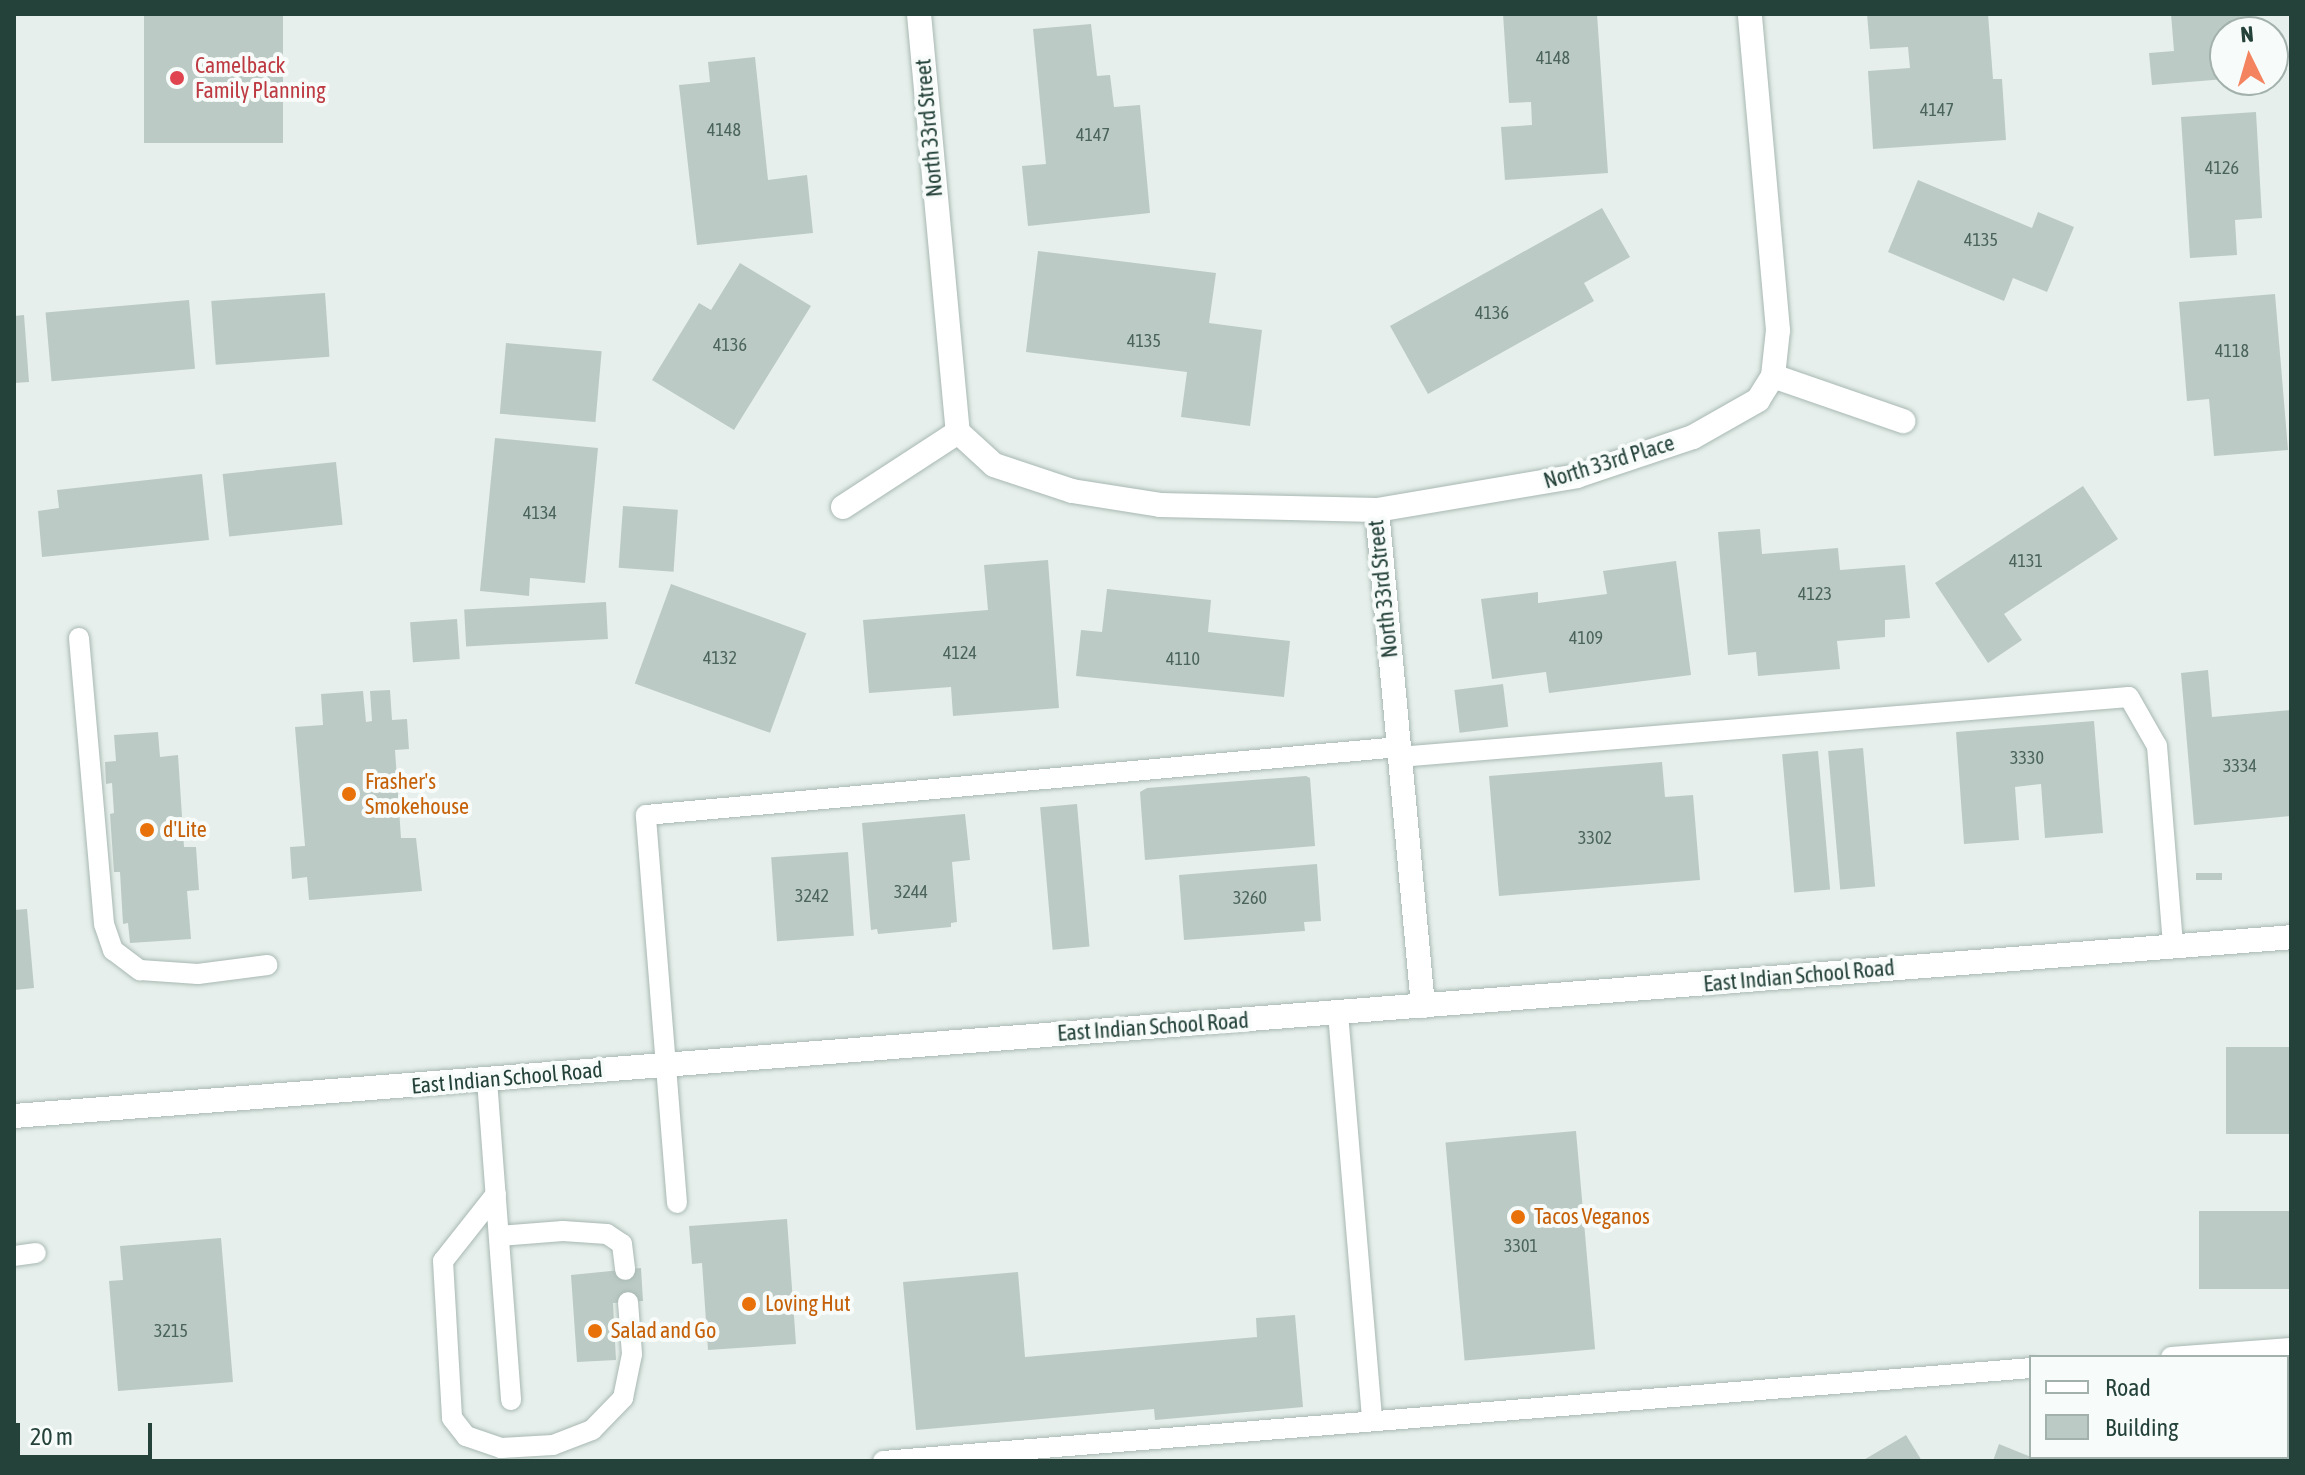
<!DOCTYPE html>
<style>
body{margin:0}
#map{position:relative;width:2305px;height:1475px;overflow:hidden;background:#e6efeb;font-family:"Asap Condensed",sans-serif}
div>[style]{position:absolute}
.building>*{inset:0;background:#bbcac4;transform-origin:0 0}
.roads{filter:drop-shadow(0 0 2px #a8b8b2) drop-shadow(0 0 2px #a8b8b2)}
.service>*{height:20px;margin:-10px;padding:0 10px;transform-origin:10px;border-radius:10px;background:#fff}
.minor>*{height:24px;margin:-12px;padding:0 12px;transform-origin:12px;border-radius:12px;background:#fff}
.secondary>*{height:24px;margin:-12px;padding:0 12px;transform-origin:12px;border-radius:12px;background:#fff}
.dots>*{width:22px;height:22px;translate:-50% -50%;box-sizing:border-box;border:4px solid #f7fbf9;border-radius:50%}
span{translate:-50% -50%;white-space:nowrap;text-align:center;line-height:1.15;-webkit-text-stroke:8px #f7fbf9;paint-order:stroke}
.number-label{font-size:18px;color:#4a645c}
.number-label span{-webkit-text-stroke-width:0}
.health-label{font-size:22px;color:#be3a42}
.left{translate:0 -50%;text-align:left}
.street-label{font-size:22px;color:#24423a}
.food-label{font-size:22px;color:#c56008}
.frame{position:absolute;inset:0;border:16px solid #24423a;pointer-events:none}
.legend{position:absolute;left:2029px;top:1355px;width:260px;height:104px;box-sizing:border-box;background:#f7fbf9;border:2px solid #a3b1ad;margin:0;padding:10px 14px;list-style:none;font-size:24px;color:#24423a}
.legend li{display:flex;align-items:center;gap:16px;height:40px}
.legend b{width:40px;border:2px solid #a3b1ad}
.north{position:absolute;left:2209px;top:16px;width:80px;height:80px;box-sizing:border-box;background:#f7fbf9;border:2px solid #a3b1ad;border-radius:50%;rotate:355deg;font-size:22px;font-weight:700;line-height:32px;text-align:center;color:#24423a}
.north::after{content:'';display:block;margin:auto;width:28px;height:36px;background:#f4845f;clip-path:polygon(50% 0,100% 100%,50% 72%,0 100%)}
.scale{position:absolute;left:16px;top:1423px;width:136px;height:36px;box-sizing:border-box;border:4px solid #24423a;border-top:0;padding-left:10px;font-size:24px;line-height:28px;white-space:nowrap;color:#24423a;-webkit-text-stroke:6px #f7fbf9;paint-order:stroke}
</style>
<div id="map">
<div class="building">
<i style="left:144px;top:14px;width:139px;height:129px"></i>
<i style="clip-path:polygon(1503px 14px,1597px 14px,1608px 173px,1505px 180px,1501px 127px,1532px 125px,1531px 102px,1509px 103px)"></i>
<i style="clip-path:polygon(1867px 14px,1988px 14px,1993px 79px,2002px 79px,2006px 140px,1873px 149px,1868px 71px,1910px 68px,1908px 47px,1870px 49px)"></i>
<i style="clip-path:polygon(2171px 14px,2248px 14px,2250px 32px,2225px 32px,2225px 79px,2152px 85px,2149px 53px,2174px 51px)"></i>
<i style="clip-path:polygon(1091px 24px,1097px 76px,1110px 75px,1114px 107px,1140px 105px,1150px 213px,1028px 226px,1022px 166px,1046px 164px,1033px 29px)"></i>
<i style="clip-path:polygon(755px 57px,768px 180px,807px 175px,813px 233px,697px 245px,679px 85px,710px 82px,708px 62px)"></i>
<i style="clip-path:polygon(2256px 112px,2262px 218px,2235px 220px,2237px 255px,2190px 258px,2181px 117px)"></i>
<i style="clip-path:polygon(1918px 180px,2032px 228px,2038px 212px,2074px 227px,2047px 292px,2013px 278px,2004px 301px,1888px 252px)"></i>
<i style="clip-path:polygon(1602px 208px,1630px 257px,1584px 283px,1594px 301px,1428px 394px,1390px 326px)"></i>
<i style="clip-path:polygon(1038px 251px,1216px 273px,1209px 323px,1262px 330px,1250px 426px,1181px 417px,1187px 372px,1026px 352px)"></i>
<i style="clip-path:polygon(740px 263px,811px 306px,734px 430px,652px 380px,699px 303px,711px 310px)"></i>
<i style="left:325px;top:293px;width:64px;height:114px;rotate:86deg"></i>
<i style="clip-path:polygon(2275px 294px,2288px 450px,2214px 456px,2209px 399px,2187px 401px,2179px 302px)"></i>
<i style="left:189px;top:300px;width:69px;height:144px;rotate:85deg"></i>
<i style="clip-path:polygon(24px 315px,29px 382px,14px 383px,14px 316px)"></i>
<i style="left:506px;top:343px;width:96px;height:71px;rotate:5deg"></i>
<i style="clip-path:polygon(495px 438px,598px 448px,585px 583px,530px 578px,529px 596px,480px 591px)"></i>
<i style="left:336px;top:462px;width:63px;height:114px;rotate:84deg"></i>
<i style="clip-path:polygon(202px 474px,209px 540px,42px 557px,38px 511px,59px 508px,57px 490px)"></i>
<i style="clip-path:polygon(2083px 486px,2118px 539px,2004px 614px,2022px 640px,1988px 663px,1935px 583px)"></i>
<i style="left:623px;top:506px;width:55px;height:62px;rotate:4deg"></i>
<i style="clip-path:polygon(1760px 529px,1762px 554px,1838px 548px,1840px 570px,1905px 565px,1910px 618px,1885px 620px,1885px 637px,1837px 641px,1840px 669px,1758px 676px,1756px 652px,1728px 655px,1718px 532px)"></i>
<i style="clip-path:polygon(1048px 560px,1059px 708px,953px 716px,951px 687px,869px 693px,863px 620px,988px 610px,984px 565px)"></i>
<i style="clip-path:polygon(1676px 561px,1691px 675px,1549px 693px,1546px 672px,1492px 679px,1481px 599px,1538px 592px,1538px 603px,1607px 594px,1603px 571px)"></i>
<i style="left:671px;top:584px;width:144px;height:106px;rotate:20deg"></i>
<i style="clip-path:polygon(1107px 589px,1211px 600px,1208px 632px,1290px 641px,1284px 697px,1076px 676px,1081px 630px,1102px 632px)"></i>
<i style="left:606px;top:602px;width:37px;height:142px;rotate:87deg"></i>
<i style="left:457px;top:619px;width:40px;height:47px;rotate:86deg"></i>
<i style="clip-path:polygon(2208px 670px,2212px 717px,2291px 710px,2291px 816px,2194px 825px,2181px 673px)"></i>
<i style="left:1503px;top:684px;width:43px;height:49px;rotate:83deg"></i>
<i style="clip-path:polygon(390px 690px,392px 720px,407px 719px,409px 749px,395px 750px,401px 838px,416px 838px,422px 891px,309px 900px,307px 877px,292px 879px,290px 847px,305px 846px,295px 727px,323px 725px,321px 694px,363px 691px,366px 722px,372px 721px,370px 691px)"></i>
<i style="clip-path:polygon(2094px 721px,2103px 833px,2045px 838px,2041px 784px,2015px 787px,2019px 840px,1964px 844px,1956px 732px)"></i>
<i style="clip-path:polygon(158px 732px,160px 757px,178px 755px,184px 847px,196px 847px,199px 890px,187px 891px,191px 939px,130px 943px,128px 923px,123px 924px,120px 872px,114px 872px,110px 814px,114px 813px,112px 783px,106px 784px,105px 762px,116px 761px,114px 735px)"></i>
<i style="left:1863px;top:748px;width:139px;height:35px;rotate:85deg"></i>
<i style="left:1818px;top:751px;width:139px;height:36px;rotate:85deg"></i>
<i style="clip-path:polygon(1662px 762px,1665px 797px,1693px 795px,1700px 880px,1499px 896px,1489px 776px)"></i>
<i style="clip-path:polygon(1306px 776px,1310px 778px,1315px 846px,1145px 860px,1140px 792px,1147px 788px)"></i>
<i style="left:1077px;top:804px;width:143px;height:37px;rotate:85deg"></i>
<i style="clip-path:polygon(965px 814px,970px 860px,952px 862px,957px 922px,951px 923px,951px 927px,878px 934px,877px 929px,871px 930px,862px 823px)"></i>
<i style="left:848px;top:852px;width:84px;height:77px;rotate:86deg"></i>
<i style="clip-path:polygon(1317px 864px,1321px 921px,1304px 922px,1305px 931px,1184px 940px,1179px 875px)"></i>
<i style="left:2222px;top:873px;width:7px;height:26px;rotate:90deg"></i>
<i style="clip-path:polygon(27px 909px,34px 988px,14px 990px,14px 910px)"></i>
<i style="left:2291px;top:1047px;width:87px;height:65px;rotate:90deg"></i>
<i style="left:1576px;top:1131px;width:219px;height:131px;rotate:85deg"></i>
<i style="left:2291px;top:1211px;width:78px;height:92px;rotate:90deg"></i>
<i style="clip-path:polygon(787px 1219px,796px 1344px,708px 1350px,702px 1263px,692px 1264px,689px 1226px)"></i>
<i style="clip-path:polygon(221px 1238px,233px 1382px,118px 1391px,109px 1281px,123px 1280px,120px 1246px)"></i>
<i style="clip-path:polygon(641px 1268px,643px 1301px,613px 1303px,616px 1360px,577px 1362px,571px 1275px)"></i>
<i style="clip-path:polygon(1018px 1272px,1025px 1357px,1257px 1337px,1256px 1318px,1295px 1315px,1303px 1407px,1155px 1420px,1154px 1409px,916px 1430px,903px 1282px)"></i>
<i style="clip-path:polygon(1906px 1435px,1922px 1461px,1862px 1461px)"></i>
<i style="clip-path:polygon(1999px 1444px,2031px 1457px,2044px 1461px,1993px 1461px)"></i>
<i style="left:2064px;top:1457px;width:40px;height:4px"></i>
</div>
<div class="roads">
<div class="service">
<i style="left:79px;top:638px;width:287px;rotate:85deg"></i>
<i style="left:104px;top:924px;width:28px;rotate:71deg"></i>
<i style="left:113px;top:950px;width:34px;rotate:37deg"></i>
<i style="left:140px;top:970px;width:58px;rotate:3.9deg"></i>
<i style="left:198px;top:974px;width:70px;rotate:-7.4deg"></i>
<i style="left:1399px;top:757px;width:732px;rotate:-4.7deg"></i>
<i style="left:2129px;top:697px;width:56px;rotate:60.3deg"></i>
<i style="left:2157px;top:746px;width:201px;rotate:85.4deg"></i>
<i style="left:1338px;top:1013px;width:409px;rotate:85.2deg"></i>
<i style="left:487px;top:1080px;width:321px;rotate:85.7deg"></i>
<i style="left:496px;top:1194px;width:85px;rotate:128.3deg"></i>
<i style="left:443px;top:1261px;width:157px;rotate:86.7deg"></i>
<i style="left:452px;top:1418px;width:23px;rotate:52deg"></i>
<i style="left:466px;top:1436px;width:37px;rotate:19deg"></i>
<i style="left:501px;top:1448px;width:52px;rotate:-3.3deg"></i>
<i style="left:553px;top:1445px;width:42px;rotate:-21deg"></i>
<i style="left:592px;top:1430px;width:45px;rotate:-45.9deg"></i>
<i style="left:623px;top:1398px;width:45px;rotate:-78.4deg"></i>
<i style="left:632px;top:1354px;width:52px;rotate:-94.4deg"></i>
<i style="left:677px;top:1203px;width:389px;rotate:-94.6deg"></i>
<i style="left:646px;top:815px;width:756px;rotate:-5.16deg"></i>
<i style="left:499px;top:1236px;width:64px;rotate:-4.5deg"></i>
<i style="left:563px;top:1231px;width:44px;rotate:3.9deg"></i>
<i style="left:607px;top:1234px;width:18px;rotate:34deg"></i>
<i style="left:622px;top:1244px;width:26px;rotate:83deg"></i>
<i style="left:14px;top:1256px;width:22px;rotate:-8deg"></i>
<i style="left:2171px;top:1357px;width:120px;rotate:-4.3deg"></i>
<i style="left:883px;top:1461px;width:1152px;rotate:-4.63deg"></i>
</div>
<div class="minor">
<i style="left:919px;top:14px;width:420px;rotate:84.7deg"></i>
<i style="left:958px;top:432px;width:49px;rotate:42.5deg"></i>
<i style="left:994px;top:465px;width:82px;rotate:18.4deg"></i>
<i style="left:1072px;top:491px;width:89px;rotate:9deg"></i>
<i style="left:1160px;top:505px;width:217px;rotate:1.3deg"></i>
<i style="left:1377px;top:510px;width:203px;rotate:-9.6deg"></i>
<i style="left:1577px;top:476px;width:122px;rotate:-18.6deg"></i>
<i style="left:1693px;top:437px;width:75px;rotate:-29.6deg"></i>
<i style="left:1758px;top:400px;width:28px;rotate:-58deg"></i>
<i style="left:1773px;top:376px;width:46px;rotate:-83.8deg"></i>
<i style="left:1778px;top:330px;width:317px;rotate:-95.1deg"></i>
<i style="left:1773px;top:376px;width:138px;rotate:19.1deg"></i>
<i style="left:843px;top:507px;width:137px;rotate:-33.1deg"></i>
<i style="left:1377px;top:510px;width:498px;rotate:84.7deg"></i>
</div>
<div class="secondary">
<i style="left:14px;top:1116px;width:2284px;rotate:-4.49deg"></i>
</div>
</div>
<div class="dots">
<i style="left:177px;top:78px;background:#e0444e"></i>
<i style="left:349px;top:794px;background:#e8710a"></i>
<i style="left:147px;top:830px;background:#e8710a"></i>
<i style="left:1518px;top:1217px;background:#e8710a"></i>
<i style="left:749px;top:1304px;background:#e8710a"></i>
<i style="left:595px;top:1331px;background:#e8710a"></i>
</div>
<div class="number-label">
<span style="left:1553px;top:58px">4148</span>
<span style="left:1937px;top:110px">4147</span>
<span style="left:724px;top:130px">4148</span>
<span style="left:1093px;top:135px">4147</span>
<span style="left:2222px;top:168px">4126</span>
<span style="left:1981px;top:240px">4135</span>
<span style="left:1492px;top:313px">4136</span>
<span style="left:1144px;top:341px">4135</span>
<span style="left:730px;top:345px">4136</span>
<span style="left:2232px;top:351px">4118</span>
<span style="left:540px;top:513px">4134</span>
<span style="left:2026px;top:561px">4131</span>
<span style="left:1815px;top:594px">4123</span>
<span style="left:1586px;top:638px">4109</span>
<span style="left:960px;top:653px">4124</span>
<span style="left:720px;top:658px">4132</span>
<span style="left:1183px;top:659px">4110</span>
<span style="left:2027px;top:758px">3330</span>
<span style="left:2240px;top:766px">3334</span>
<span style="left:1595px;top:838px">3302</span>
<span style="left:911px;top:892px">3244</span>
<span style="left:812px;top:896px">3242</span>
<span style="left:1250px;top:898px">3260</span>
<span style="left:1521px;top:1246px">3301</span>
<span style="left:171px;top:1331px">3215</span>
</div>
<div class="health-label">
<span class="left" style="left:195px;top:78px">Camelback<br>Family Planning</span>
</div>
<div class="street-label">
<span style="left:929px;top:128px;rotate:-95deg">North 33rd Street</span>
<span style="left:1609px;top:462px;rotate:-17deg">North 33rd Place</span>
<span style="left:1383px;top:589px;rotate:-96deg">North 33rd Street</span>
<span style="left:1799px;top:976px;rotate:-5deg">East Indian School Road</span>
<span style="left:1153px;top:1027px;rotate:-4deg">East Indian School Road</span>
<span style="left:507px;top:1078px;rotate:-5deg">East Indian School Road</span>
</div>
<div class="food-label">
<span class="left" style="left:365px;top:794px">Frasher's<br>Smokehouse</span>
<span class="left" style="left:163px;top:830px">d'Lite</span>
<span class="left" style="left:1534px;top:1217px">Tacos Veganos</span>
<span class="left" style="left:765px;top:1304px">Loving Hut</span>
<span class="left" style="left:611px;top:1331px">Salad and Go</span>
</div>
<div class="frame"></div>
<ul class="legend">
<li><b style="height:10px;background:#fff"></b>Road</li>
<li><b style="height:22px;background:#bbcac4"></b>Building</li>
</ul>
<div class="north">N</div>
<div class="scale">20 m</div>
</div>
